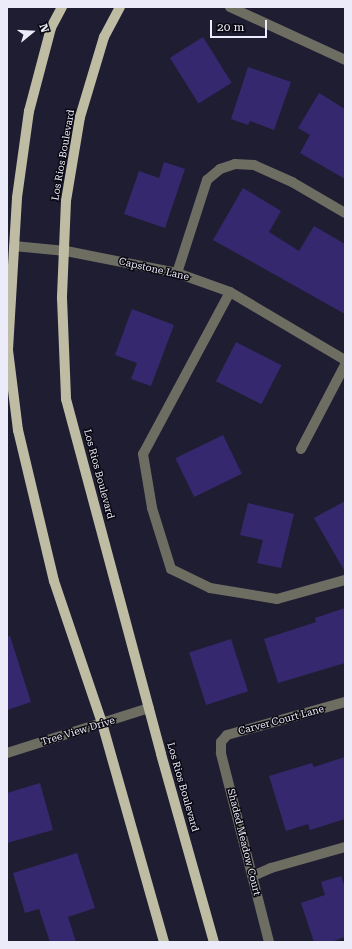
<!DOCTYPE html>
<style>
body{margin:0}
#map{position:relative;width:352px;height:949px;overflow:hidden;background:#1f1d32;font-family:"Roboto Serif",serif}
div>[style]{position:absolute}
.building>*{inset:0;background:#36286e;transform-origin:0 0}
.minor>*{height:10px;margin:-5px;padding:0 5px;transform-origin:5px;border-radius:5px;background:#6e6d62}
.major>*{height:10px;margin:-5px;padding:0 5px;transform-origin:5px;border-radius:5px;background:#bfbca4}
span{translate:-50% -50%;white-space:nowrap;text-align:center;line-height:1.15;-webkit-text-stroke:3px #090811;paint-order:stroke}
.street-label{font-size:10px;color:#ebebf9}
.frame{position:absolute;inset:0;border:8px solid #ebebf9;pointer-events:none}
.north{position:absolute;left:12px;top:12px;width:40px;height:40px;-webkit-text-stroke:3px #090811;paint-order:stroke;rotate:72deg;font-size:11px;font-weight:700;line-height:16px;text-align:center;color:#ebebf9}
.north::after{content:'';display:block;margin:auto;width:14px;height:18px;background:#ebebf9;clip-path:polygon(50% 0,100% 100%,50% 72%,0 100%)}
.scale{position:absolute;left:210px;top:20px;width:57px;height:18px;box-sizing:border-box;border:2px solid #ebebf9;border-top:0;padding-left:5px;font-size:12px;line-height:14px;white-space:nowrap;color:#ebebf9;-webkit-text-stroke:3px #090811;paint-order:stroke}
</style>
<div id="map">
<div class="building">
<i style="left:203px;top:37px;width:54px;height:39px;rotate:58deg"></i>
<i style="clip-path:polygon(248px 67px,291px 82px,274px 130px,250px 121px,248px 125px,231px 119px)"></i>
<i style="clip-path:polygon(319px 93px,345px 109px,345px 179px,300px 153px,310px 135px,298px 128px)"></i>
<i style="clip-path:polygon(164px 162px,185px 169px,165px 228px,124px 214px,139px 171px,159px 178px)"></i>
<i style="clip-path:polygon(243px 188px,281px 211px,269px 232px,299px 251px,314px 226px,345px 244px,345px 314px,213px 240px)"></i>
<i style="clip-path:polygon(132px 309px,174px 325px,151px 386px,131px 379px,137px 363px,115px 355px)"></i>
<i style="left:236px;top:342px;width:51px;height:44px;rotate:27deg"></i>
<i style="left:223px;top:435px;width:43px;height:53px;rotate:64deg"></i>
<i style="clip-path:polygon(345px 501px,345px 572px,314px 518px)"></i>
<i style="clip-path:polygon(248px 503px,294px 514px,281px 568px,257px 563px,263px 540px,240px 535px)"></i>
<i style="clip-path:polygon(345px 608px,345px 663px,278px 683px,264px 639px,316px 622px,315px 618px)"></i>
<i style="clip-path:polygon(10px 636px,31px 702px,7px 710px,7px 637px)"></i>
<i style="left:231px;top:639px;width:55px;height:44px;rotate:72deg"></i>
<i style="clip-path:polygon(345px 757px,345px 819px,310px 830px,308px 824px,286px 831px,269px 776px,312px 763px,314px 767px)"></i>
<i style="clip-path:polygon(40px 783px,53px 830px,7px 843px,7px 793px)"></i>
<i style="clip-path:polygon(77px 853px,95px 908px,68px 917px,76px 942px,50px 942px,39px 909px,25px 913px,13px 873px)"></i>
<i style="clip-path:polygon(341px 876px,345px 888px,345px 937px,331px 942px,314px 942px,301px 903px,325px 895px,321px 882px)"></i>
</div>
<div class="minor">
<i style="left:230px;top:7px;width:127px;rotate:24.7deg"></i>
<i style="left:14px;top:246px;width:52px;rotate:5.5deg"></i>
<i style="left:66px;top:251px;width:113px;rotate:11.2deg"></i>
<i style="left:177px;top:273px;width:56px;rotate:19.7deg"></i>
<i style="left:230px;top:292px;width:134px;rotate:30.6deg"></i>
<i style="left:177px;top:273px;width:98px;rotate:-72.1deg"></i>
<i style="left:207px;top:180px;width:17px;rotate:-40deg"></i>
<i style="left:220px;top:169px;width:16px;rotate:-18deg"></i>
<i style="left:235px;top:164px;width:19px;rotate:3deg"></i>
<i style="left:254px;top:165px;width:42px;rotate:24.1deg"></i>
<i style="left:292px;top:182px;width:61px;rotate:30.3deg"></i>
<i style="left:230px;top:292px;width:184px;rotate:118.2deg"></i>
<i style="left:143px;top:454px;width:55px;rotate:80.5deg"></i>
<i style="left:152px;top:508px;width:64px;rotate:72.7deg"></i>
<i style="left:171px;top:569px;width:43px;rotate:26deg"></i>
<i style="left:210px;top:588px;width:68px;rotate:9.3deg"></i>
<i style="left:277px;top:599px;width:71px;rotate:-15.6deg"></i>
<i style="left:301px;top:449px;width:95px;rotate:-62.4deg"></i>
<i style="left:7px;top:753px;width:149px;rotate:-17.6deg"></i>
<i style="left:253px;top:876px;width:20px;rotate:-24deg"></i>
<i style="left:271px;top:868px;width:77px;rotate:-15.8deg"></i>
<i style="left:269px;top:942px;width:195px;rotate:-104.3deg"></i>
<i style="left:221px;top:753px;width:11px;rotate:-90deg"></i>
<i style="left:221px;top:742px;width:9px;rotate:-49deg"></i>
<i style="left:227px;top:735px;width:123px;rotate:-15.6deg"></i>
</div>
<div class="major">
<i style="left:62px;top:7px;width:24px;rotate:118deg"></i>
<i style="left:51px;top:28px;width:86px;rotate:104.8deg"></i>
<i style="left:29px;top:111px;width:88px;rotate:97.9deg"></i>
<i style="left:17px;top:198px;width:152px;rotate:93.4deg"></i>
<i style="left:8px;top:350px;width:81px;rotate:82.9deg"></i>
<i style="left:18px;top:430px;width:155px;rotate:76.6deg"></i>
<i style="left:54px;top:581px;width:150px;rotate:71.3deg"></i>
<i style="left:102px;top:723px;width:228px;rotate:74.2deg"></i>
<i style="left:120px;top:7px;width:34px;rotate:118deg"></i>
<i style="left:104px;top:37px;width:84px;rotate:106.7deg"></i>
<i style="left:80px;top:117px;width:85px;rotate:99.5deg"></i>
<i style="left:66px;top:201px;width:97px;rotate:92.4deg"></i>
<i style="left:62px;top:298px;width:101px;rotate:87.7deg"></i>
<i style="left:66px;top:399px;width:367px;rotate:75deg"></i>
<i style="left:161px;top:754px;width:195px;rotate:74.3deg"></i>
</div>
<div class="street-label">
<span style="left:63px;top:155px;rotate:-80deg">Los Rios Boulevard</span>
<span style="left:154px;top:269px;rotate:13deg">Capstone Lane</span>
<span style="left:99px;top:474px;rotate:75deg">Los Rios Boulevard</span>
<span style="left:281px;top:720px;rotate:-15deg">Carver Court Lane</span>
<span style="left:78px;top:731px;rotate:-17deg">Tree View Drive</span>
<span style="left:183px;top:787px;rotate:74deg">Los Rios Boulevard</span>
<span style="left:244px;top:842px;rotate:76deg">Shaded Meadow Court</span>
</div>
<div class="frame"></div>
<div class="north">N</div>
<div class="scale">20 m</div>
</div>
